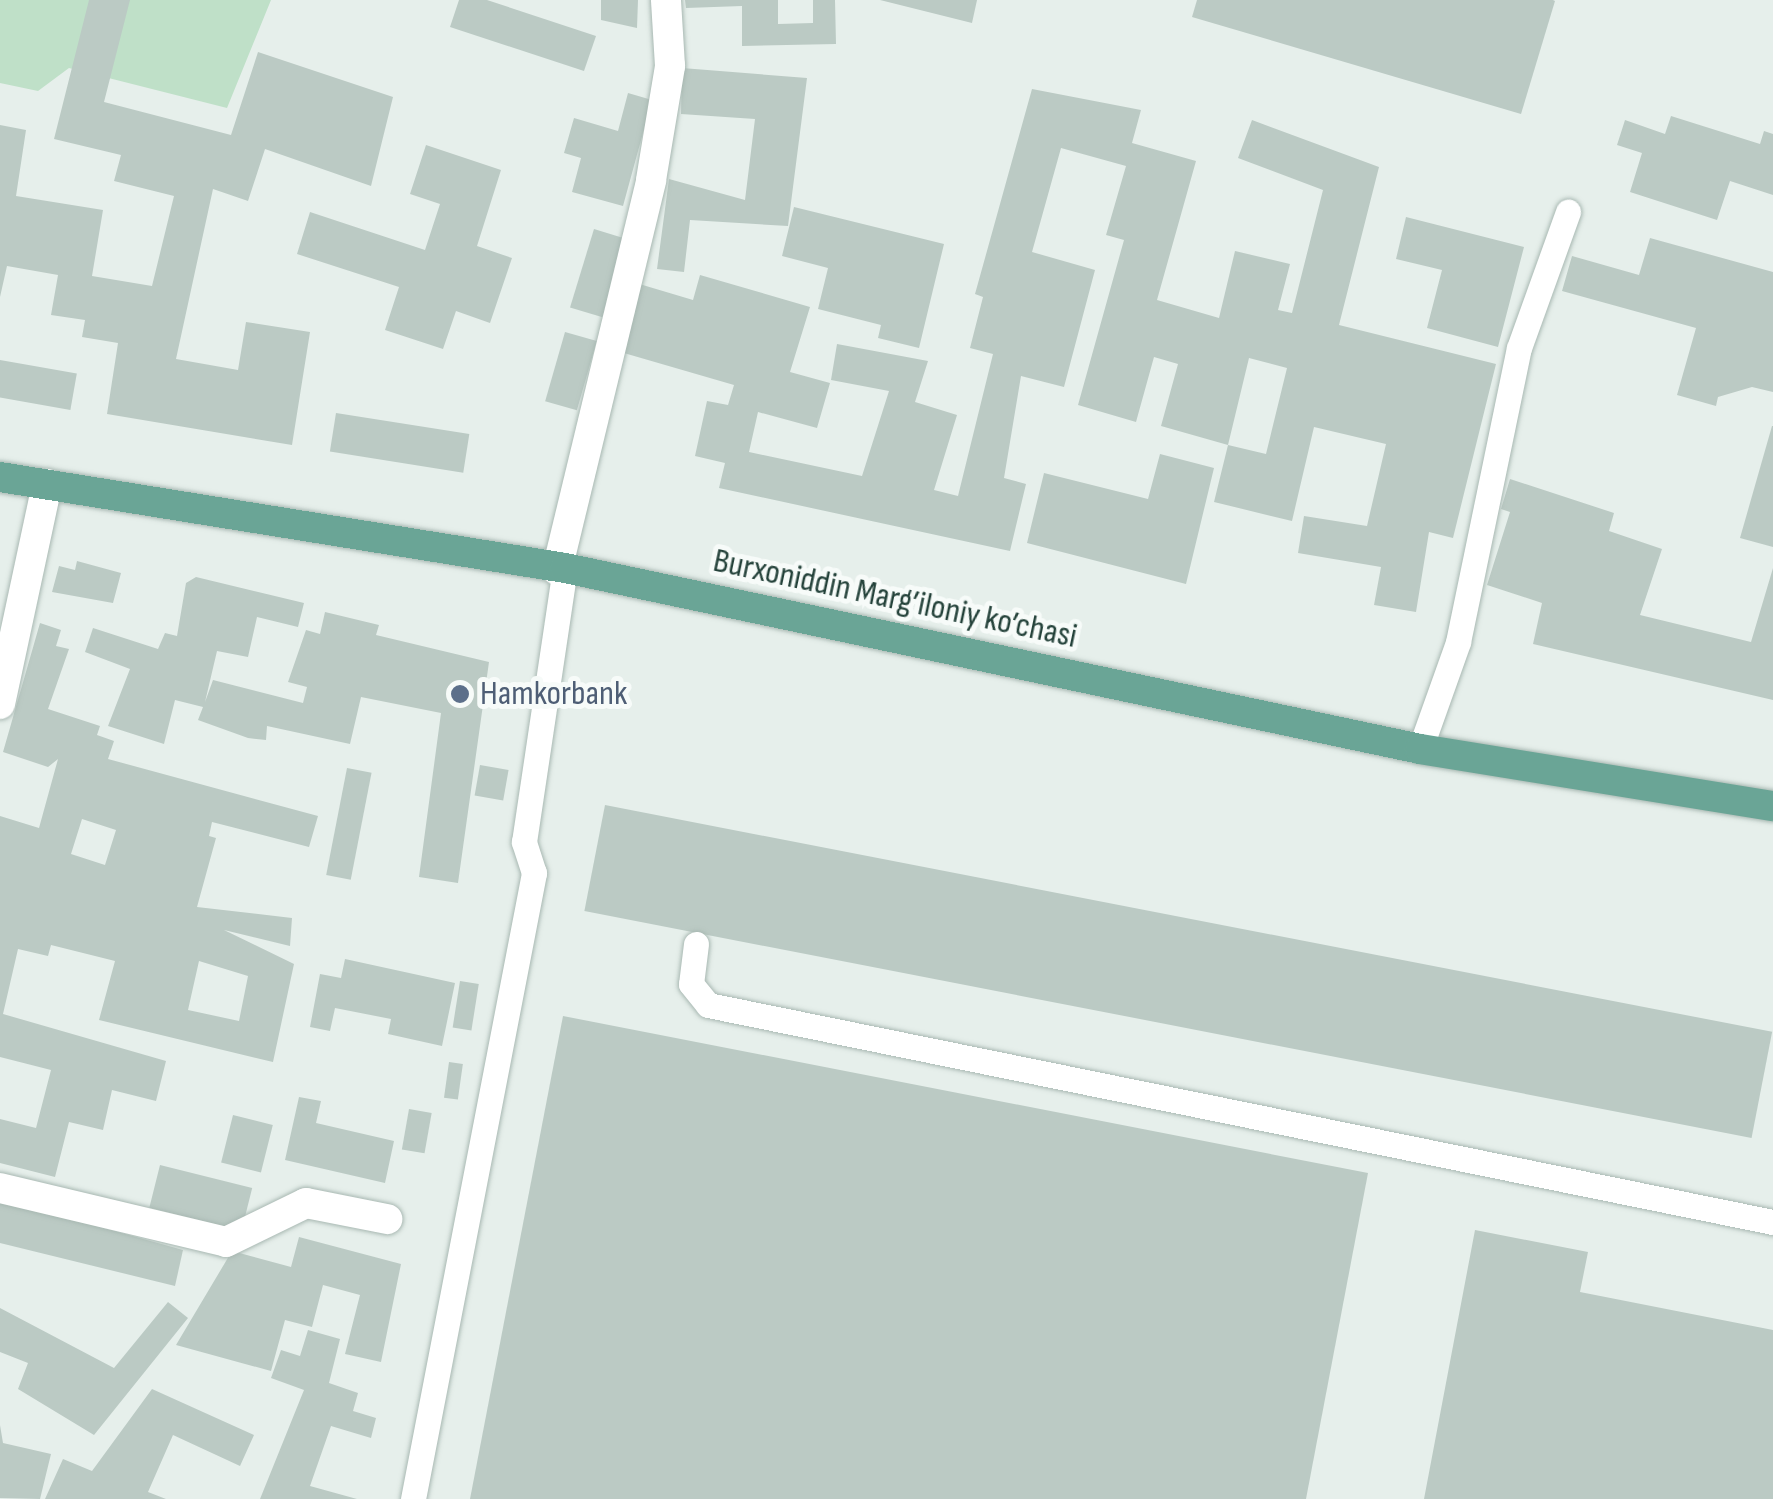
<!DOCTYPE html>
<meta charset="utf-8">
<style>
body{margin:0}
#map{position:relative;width:1773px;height:1499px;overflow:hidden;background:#e6efeb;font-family:"Sofia Sans Condensed",sans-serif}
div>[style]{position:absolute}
.green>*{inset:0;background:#bfe0c8}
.building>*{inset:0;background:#bbcac4;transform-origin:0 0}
.roads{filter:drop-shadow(0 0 2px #a8b8b2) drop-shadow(0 0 2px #a8b8b2)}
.service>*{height:25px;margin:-12.5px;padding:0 12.5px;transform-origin:12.5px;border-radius:12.5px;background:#fff}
.minor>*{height:30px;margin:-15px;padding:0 15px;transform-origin:15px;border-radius:15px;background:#fff}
.primary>*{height:30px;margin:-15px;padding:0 15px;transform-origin:15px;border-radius:15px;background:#6aa596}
.dots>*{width:28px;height:28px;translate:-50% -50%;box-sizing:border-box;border:5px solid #f7fbf9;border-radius:50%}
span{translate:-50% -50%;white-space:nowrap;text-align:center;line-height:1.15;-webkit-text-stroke:10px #f7fbf9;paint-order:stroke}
.street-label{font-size:35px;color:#24423a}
.service-label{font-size:35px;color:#4e5e75}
.left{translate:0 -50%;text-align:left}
</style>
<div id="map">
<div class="green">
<i style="clip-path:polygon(0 0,271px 0,227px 108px,69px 68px,38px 91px,0 83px)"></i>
</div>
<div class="building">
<i style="clip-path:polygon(89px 0,130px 0,104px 102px,231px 135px,258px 52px,393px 97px,371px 186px,265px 149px,248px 201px,213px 189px,176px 359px,238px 370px,246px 322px,310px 332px,292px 445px,107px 414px,118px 343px,82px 337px,85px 320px,51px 315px,58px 275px,7px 266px,0 297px,0 125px,26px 130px,16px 196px,103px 210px,92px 276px,152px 286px,174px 196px,114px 181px,121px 155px,54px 139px)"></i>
<i style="clip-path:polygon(459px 0,487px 0,596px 36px,584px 71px,450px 27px)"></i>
<i style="clip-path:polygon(601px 0,638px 0,637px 28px,601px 20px)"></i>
<i style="clip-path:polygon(685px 0,778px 0,778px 24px,813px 23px,813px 0,835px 0,836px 44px,742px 46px,742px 6px,686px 8px)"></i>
<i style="clip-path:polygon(880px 0,977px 0,972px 23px)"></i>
<i style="clip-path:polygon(1197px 0,1553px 0,1555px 1px,1521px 114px,1192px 17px)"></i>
<i style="clip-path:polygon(682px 68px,807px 78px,788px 226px,690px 220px,684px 272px,657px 269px,669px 179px,745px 200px,755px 119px,681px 114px)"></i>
<i style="clip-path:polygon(1032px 89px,1141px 110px,1132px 143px,1196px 161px,1157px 300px,1219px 318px,1235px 251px,1290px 264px,1278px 310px,1292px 313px,1323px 190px,1238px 158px,1252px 120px,1379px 167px,1339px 325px,1496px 364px,1453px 538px,1429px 532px,1416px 612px,1374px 605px,1381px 567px,1298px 553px,1304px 516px,1367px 526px,1386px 444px,1314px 427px,1292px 521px,1214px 502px,1228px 445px,1266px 454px,1287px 368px,1249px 358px,1228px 445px,1161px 426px,1178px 364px,1154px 357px,1136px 422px,1078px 405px,1124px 240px,1106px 235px,1126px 166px,1061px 148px,1032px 252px,1095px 270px,1064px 387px,1021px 376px,1004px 478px,1026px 484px,1010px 551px,719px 488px,725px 463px,695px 456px,707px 401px,728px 405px,734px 385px,617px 351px,636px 283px,693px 300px,700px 275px,810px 307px,790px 372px,830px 383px,817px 428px,758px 412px,749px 452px,862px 476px,889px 391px,831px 380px,837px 344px,928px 361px,915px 402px,957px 415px,934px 490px,958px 496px,993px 354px,970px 348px,983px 297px,975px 294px)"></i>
<i style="clip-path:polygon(628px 93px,652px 100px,623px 206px,572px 192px,581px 158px,564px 153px,574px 118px,618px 131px)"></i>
<i style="clip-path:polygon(1671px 116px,1760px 144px,1764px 131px,1773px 134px,1773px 195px,1730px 181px,1717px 220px,1630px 192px,1642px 153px,1617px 145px,1625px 120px,1665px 134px)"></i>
<i style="clip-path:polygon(426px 145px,501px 170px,477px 246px,512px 258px,490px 323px,456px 311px,443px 349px,385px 330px,399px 287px,297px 254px,310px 212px,425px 250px,440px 204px,410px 194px)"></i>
<i style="clip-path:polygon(794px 207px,944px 244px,919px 348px,878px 338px,881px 325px,818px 309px,828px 268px,782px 256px)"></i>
<i style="clip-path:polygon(1406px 217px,1524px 247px,1498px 347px,1427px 328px,1442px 270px,1396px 259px)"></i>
<i style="left:594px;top:229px;width:34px;height:82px;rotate:17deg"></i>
<i style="clip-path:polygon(1650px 238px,1773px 272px,1773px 392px,1752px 387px,1718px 397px,1716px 406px,1677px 395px,1696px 328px,1562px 291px,1572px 256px,1639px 275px)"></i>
<i style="left:565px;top:332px;width:33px;height:72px;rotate:16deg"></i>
<i style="left:0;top:360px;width:78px;height:37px;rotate:10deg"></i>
<i style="left:336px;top:413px;width:135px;height:39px;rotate:9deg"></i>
<i style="clip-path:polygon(1772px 426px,1773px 426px,1773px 547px,1740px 538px)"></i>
<i style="clip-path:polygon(1160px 454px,1214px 468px,1186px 584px,1027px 543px,1044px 473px,1148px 499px)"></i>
<i style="clip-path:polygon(1510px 479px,1614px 513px,1609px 531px,1662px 549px,1640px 615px,1751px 642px,1773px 568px,1773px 700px,1533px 644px,1542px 603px,1487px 585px,1510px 512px,1501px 509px)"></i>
<i style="clip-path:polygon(77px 561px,121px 573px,113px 603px,52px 592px,59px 566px,75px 570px)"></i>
<i style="clip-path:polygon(196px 577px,304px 603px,298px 627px,257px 617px,248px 657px,217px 651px,205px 702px,213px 680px,303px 703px,307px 687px,288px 682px,306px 630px,320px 634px,325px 612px,379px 625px,376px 635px,489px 662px,458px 883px,419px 877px,441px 713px,361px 697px,350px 744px,267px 726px,266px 740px,248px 738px,198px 720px,203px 707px,175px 700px,164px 744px,108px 726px,130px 669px,85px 652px,93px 628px,158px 649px,165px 633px,177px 636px,186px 583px)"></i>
<i style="clip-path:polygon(evenodd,40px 623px,61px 630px,56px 646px,69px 649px,48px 709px,100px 726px,97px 735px,114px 741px,108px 759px,318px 816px,309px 847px,212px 822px,209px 836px,216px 838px,197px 907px,292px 918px,290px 946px,224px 930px,294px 964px,273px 1062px,99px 1020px,115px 961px,51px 945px,48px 956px,18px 949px,3px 1014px,166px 1061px,156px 1101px,112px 1090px,103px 1130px,69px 1122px,55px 1177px,0 1163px,0 1119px,36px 1128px,51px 1070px,0 1057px,0 816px,39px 828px,58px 759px,48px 767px,3px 752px,40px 623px,82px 819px,116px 830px,105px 865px,71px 854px,82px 819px,40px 623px,199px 961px,248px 976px,239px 1021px,188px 1010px,199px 961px)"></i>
<i style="left:480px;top:765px;width:29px;height:31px;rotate:10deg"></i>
<i style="left:347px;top:768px;width:25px;height:109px;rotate:11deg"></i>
<i style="left:605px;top:805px;width:1189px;height:108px;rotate:11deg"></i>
<i style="clip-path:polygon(345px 959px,455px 983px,442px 1046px,388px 1034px,391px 1019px,335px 1008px,330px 1031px,310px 1027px,320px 974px,341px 978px)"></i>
<i style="left:460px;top:981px;width:19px;height:47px;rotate:9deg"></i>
<i style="clip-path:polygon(563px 1016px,1368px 1173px,1306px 1499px,470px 1499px)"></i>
<i style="left:449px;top:1062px;width:14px;height:36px;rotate:8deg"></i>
<i style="clip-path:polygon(299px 1097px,321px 1101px,316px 1123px,394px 1141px,385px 1183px,285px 1160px)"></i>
<i style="left:409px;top:1109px;width:23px;height:41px;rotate:10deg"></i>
<i style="left:233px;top:1115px;width:41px;height:49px;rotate:14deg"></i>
<i style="left:160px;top:1165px;width:95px;height:44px;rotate:14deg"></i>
<i style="clip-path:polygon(0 1199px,183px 1250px,175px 1286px,0 1243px)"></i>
<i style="clip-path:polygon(1475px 1230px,1588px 1252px,1580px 1292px,1773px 1330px,1773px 1499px,1424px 1499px)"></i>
<i style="clip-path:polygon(299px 1237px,401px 1264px,381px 1362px,345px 1354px,360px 1295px,323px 1285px,312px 1327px,285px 1320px,271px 1371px,176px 1345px,232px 1251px,291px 1267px)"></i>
<i style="clip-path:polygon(168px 1302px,188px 1318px,94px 1435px,18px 1389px,28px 1363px,0 1352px,0 1308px,114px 1368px)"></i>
<i style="clip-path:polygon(308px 1330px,340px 1339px,329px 1383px,358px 1393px,353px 1411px,376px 1418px,371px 1438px,331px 1426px,310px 1486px,357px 1499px,260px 1499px,304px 1390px,271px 1378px,281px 1350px,300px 1356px)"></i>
<i style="clip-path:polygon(152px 1389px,254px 1435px,240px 1466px,173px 1435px,148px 1492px,166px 1499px,45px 1499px,63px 1459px,92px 1471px)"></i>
<i style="clip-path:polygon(0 1425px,3px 1443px,51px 1454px,40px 1499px,0 1498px)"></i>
</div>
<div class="roads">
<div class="service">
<i style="left:1420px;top:749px;width:114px;rotate:-70.4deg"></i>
<i style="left:1458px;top:642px;width:300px;rotate:-78.3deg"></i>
<i style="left:1519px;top:348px;width:145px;rotate:-70.2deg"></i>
<i style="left:696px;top:944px;width:40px;rotate:97.1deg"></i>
<i style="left:691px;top:984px;width:27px;rotate:51deg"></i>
<i style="left:708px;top:1005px;width:1087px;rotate:11.52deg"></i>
<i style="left:413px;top:1499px;width:638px;rotate:-79.06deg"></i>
<i style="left:534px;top:873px;width:33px;rotate:-108deg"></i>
<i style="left:524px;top:842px;width:277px;rotate:-81.5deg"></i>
</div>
<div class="minor">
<i style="left:557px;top:570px;width:401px;rotate:-76.4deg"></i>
<i style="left:651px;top:180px;width:116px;rotate:-80.5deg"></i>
<i style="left:670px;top:66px;width:66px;rotate:-93.5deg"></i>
<i style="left:0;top:704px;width:225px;rotate:-77.9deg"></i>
<i style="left:0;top:1188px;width:232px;rotate:13.4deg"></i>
<i style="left:226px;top:1242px;width:89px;rotate:-26deg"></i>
<i style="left:306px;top:1203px;width:83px;rotate:11.2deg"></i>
</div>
<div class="primary">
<i style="left:0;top:477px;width:572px;rotate:9.15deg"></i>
<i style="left:565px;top:568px;width:874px;rotate:11.95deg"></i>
<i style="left:1420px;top:749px;width:358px;rotate:9.2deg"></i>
</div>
</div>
<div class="dots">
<i style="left:460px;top:694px;background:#5c6f8a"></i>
</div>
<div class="street-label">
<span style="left:895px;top:599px;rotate:12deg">Burxoniddin Marg’iloniy ko’chasi</span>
</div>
<div class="service-label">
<span class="left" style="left:480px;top:694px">Hamkorbank</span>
</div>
</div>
